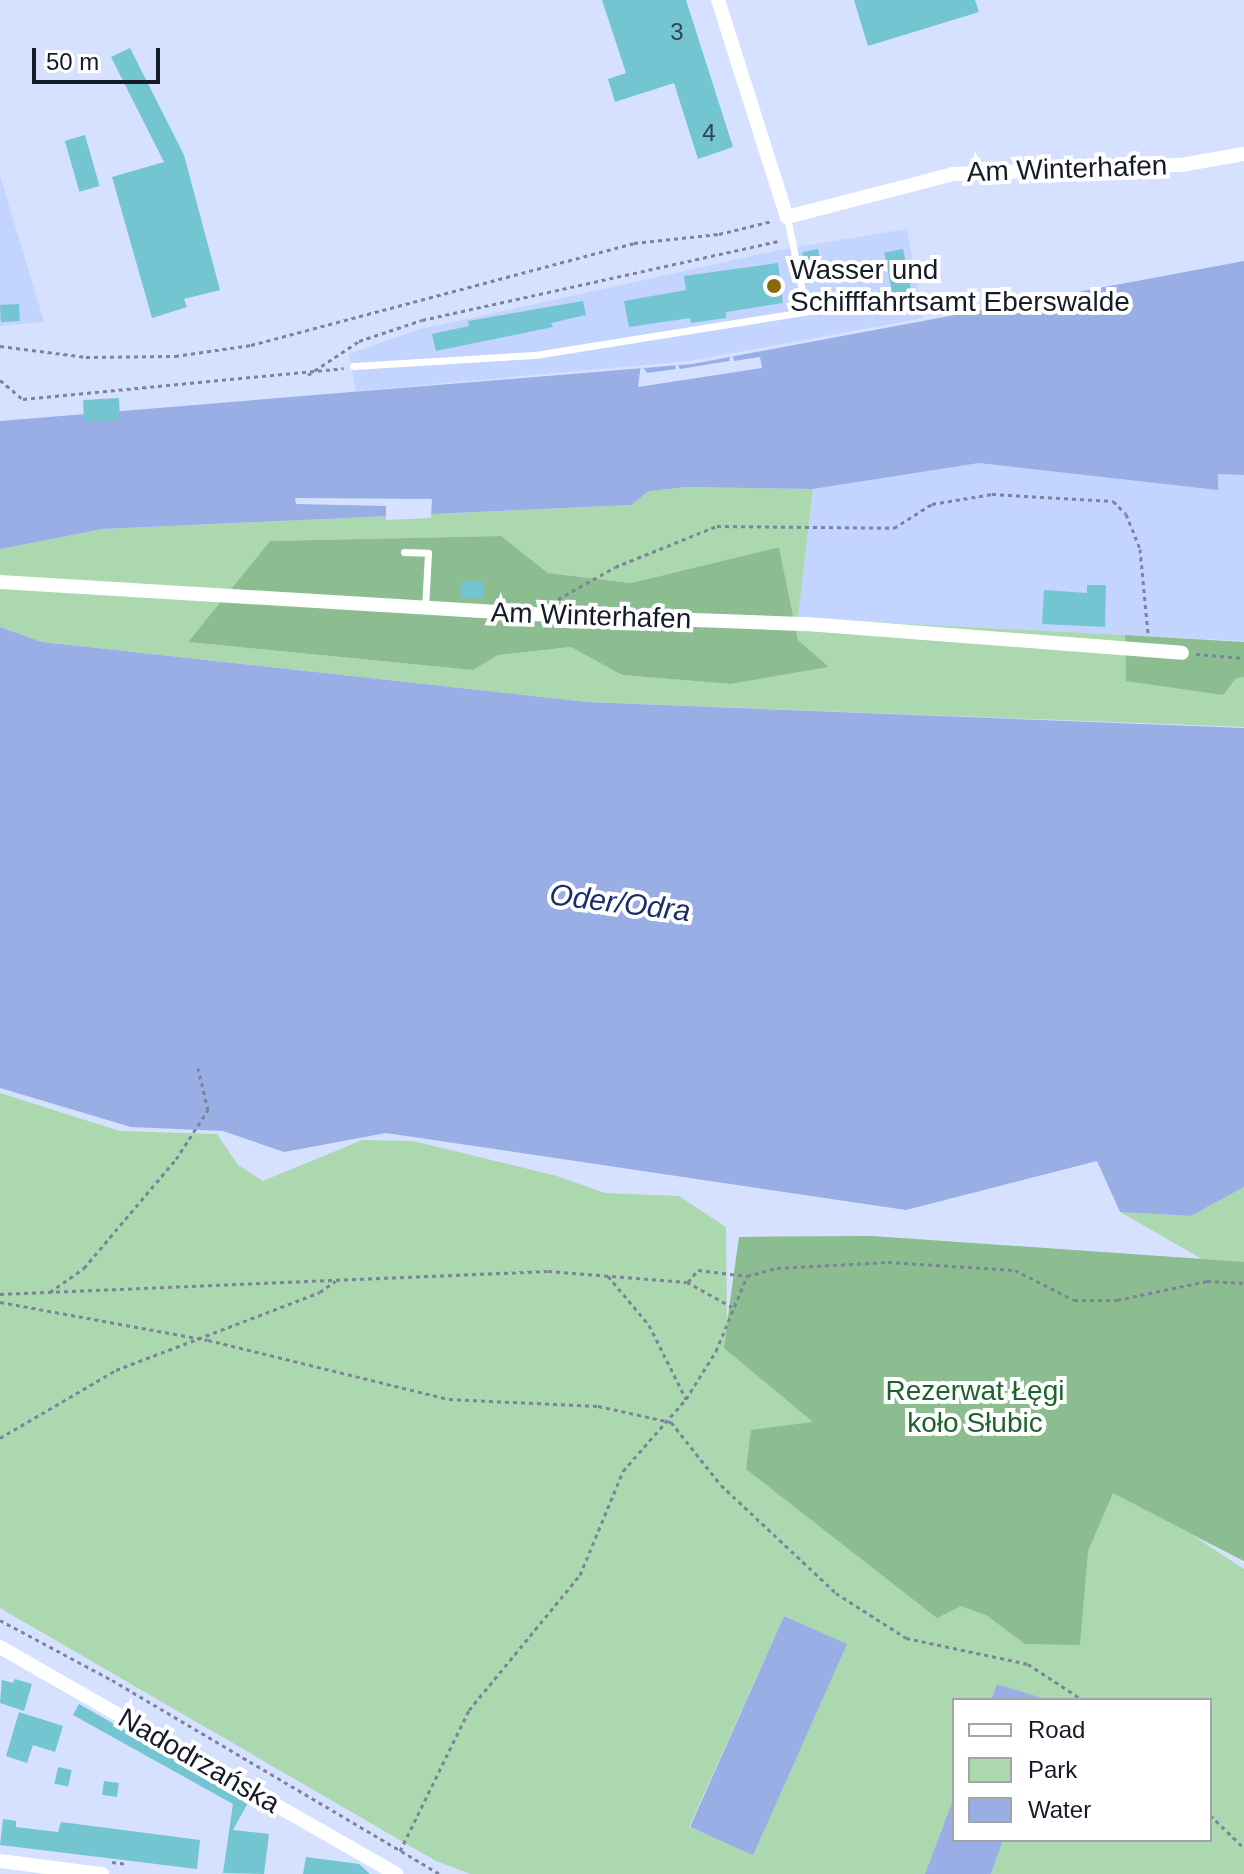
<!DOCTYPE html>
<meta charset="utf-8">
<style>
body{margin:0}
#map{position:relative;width:1244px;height:1874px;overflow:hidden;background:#d5e1fe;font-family:Arial,sans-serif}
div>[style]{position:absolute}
.built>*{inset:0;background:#c2d4ff}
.green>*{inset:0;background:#acd8b0}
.forest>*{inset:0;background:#8bbd90}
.water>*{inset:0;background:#98aee4;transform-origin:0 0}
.pier>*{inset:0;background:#d5e1fe}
.building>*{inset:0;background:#72c5d1;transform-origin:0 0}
.path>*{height:3px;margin-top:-1.5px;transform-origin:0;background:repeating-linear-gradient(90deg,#7b8499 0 4px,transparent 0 8px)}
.service>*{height:7px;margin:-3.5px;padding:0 3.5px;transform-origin:3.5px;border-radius:3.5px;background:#fff}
.minor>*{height:14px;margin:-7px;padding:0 7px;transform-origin:7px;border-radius:7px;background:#fff}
.dots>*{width:22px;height:22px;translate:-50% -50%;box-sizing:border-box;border:4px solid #fff;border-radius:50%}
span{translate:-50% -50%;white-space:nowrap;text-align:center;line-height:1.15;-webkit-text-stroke:8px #fff;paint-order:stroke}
.number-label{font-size:24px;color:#2d4652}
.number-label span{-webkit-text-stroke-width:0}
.street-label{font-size:28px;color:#161b28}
.poi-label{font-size:28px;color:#161b28}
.left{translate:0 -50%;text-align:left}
.park-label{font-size:28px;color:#1b632b}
.water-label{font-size:30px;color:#1a2d6c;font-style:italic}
.legend{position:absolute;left:952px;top:1698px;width:260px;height:144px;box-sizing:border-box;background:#fff;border:2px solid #a2a4a9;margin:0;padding:10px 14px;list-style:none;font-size:24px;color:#161b28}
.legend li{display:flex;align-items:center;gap:16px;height:40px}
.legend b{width:40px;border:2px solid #a2a4a9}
.scale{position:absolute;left:32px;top:48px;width:128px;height:36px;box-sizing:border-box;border:4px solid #161b28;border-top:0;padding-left:10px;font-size:24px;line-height:28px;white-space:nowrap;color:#161b28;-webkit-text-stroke:6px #fff;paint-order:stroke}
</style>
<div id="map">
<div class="built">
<i style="clip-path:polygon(0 176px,44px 322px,0 326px)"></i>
<i style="clip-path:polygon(907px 229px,923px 318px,690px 361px,356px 391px,349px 354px,417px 330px,779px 250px)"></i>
<i style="clip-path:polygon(979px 463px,1217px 489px,1218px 474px,1244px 475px,1244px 641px,798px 618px,813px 489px)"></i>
</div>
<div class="green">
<i style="clip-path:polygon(evenodd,687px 487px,813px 489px,798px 618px,1125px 635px,1126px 681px,1244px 677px,1244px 727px,587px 702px,42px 642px,0 627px,0 549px,103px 529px,631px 505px,649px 491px,687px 487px,501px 536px,548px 573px,631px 583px,779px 547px,798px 640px,829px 667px,731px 684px,622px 675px,571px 647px,498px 655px,473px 670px,188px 642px,270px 541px,501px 536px)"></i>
<i style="clip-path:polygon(evenodd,0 1093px,120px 1131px,217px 1134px,238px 1165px,263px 1181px,362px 1140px,413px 1141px,557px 1176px,605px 1193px,679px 1196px,726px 1227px,727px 1321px,739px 1237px,871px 1236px,1202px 1259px,1120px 1212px,1191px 1216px,1244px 1187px,1244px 1561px,1192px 1535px,1244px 1569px,1244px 1874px,991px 1874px,1003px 1840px,1210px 1840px,1210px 1700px,1049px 1700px,997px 1684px,991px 1700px,954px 1700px,954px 1797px,925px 1874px,471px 1874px,436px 1861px,0 1608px,0 1093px,784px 1616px,846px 1644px,747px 1851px,689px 1827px,784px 1616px)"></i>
</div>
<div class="forest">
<i style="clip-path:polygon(501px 536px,548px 573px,631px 583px,779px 547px,798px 640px,829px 667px,731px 684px,622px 675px,571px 647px,498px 655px,473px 670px,188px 642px,270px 541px)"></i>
<i style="clip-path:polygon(1125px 635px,1244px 642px,1244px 677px,1236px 678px,1223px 695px,1126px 681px)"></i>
<i style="clip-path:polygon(871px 1236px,1244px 1262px,1244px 1561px,1113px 1493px,1088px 1551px,1080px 1645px,1025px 1644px,986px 1615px,961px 1606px,937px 1618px,746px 1469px,751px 1430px,813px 1422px,724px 1348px,739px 1237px)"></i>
</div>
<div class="water">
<i style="clip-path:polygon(1244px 261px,1244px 475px,1218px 474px,1218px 490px,979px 463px,813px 489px,687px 487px,649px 491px,631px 505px,103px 529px,0 549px,0 421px,692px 364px)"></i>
<i style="clip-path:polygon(0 627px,42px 642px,587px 702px,1244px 728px,1244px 1187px,1191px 1216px,1120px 1212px,1097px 1161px,906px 1210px,386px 1133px,284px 1152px,223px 1131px,131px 1127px,0 1088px)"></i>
<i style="left:784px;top:1616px;width:69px;height:231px;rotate:24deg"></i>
<i style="clip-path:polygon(997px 1684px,1049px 1700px,991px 1700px)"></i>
<i style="clip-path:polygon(954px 1797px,954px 1840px,1003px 1840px,991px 1874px,925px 1874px)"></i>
</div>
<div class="pier">
<i style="clip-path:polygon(732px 352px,734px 361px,760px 357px,762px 368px,638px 387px,641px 364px,647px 373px,676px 369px,675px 361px,680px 369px,729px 361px)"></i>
<i style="clip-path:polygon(295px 498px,432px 499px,431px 518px,386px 520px,386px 506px,296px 504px)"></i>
</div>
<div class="building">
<i style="clip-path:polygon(602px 0,686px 0,733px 147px,698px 159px,674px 83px,615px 102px,608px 79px,626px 73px)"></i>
<i style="clip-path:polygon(854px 0,975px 0,979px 12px,868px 46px)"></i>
<i style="clip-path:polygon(130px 48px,184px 155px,220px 290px,184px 299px,187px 307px,152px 318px,112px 177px,164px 162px,111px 57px)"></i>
<i style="left:85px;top:135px;width:53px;height:21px;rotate:74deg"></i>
<i style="left:818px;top:249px;width:29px;height:16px;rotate:78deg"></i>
<i style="left:903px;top:249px;width:52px;height:19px;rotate:79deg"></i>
<i style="clip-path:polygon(778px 263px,783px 303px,726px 312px,726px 318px,691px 323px,690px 318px,629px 327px,624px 301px,686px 290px,684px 276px)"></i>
<i style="clip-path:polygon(583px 301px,586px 315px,551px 323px,553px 327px,436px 351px,432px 334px,469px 326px,468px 321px)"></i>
<i style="left:19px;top:304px;width:17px;height:19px;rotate:87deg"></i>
<i style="left:119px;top:398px;width:22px;height:36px;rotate:87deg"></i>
<i style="left:461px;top:581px;width:23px;height:16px;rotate:2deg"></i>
<i style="clip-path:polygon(1087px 585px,1106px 585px,1105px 627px,1042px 624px,1044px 590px,1087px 593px)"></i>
<i style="clip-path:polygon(15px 1679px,32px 1684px,24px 1711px,0 1703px,2px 1680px,13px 1683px)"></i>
<i style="clip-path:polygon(79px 1704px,249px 1801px,233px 1830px,269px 1834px,264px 1874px,223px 1873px,233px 1804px,73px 1715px)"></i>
<i style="clip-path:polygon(19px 1712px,63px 1726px,55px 1752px,33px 1745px,27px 1763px,6px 1756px)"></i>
<i style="left:58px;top:1767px;width:14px;height:17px;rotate:12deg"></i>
<i style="left:104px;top:1781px;width:15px;height:14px;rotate:8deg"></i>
<i style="clip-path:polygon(3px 1819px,16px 1821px,16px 1827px,58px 1832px,61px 1822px,200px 1840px,197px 1869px,0 1845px)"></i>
<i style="clip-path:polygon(306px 1857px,359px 1864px,370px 1874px,303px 1874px)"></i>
</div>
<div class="path">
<i style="left:0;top:346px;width:87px;rotate:7.3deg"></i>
<i style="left:86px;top:357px;width:89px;rotate:-0.6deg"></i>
<i style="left:175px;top:356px;width:77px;rotate:-8.2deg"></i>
<i style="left:251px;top:345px;width:396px;rotate:-14.9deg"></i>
<i style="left:634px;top:243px;width:85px;rotate:-6deg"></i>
<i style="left:719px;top:234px;width:55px;rotate:-13.8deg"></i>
<i style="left:308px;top:375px;width:61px;rotate:-33.7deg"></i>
<i style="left:359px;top:341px;width:66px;rotate:-18.4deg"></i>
<i style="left:422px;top:320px;width:365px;rotate:-12.5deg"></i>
<i style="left:0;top:380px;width:30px;rotate:40deg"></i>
<i style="left:23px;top:399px;width:322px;rotate:-5.5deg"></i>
<i style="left:558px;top:599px;width:65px;rotate:-29.3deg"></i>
<i style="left:615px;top:567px;width:110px;rotate:-21.9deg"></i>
<i style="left:717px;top:526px;width:177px;rotate:0.6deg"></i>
<i style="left:894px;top:528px;width:45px;rotate:-32.3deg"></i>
<i style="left:932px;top:504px;width:61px;rotate:-9.5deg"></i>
<i style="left:992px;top:494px;width:121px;rotate:3.3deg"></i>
<i style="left:1113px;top:501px;width:18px;rotate:45deg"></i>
<i style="left:1126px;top:514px;width:38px;rotate:68deg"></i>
<i style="left:1140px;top:549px;width:85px;rotate:84.6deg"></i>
<i style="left:1196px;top:654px;width:48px;rotate:4.8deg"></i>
<i style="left:608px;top:1276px;width:64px;rotate:50.1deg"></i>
<i style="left:649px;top:1325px;width:83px;rotate:63.4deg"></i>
<i style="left:688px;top:1282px;width:16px;rotate:-50deg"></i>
<i style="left:698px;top:1270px;width:49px;rotate:7deg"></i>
<i style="left:747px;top:1276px;width:31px;rotate:-15deg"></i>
<i style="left:777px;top:1268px;width:111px;rotate:-3.1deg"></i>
<i style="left:888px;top:1262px;width:127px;rotate:3.6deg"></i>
<i style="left:1015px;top:1270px;width:66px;rotate:27deg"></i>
<i style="left:1074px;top:1300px;width:43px"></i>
<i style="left:1117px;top:1300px;width:92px;rotate:-11.9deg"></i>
<i style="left:1207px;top:1281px;width:37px;rotate:3deg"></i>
<i style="left:50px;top:1292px;width:42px;rotate:-35.2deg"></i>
<i style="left:84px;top:1268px;width:143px;rotate:-49.8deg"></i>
<i style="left:176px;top:1159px;width:59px;rotate:-56.9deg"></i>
<i style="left:208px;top:1110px;width:43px;rotate:-103.4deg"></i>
<i style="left:0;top:1294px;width:548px;rotate:-2.4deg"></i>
<i style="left:548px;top:1271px;width:139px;rotate:4.5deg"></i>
<i style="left:687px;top:1282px;width:51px;rotate:29.1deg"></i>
<i style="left:0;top:1302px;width:211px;rotate:10.4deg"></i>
<i style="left:208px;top:1340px;width:248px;rotate:13.8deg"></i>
<i style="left:449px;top:1399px;width:149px;rotate:2.7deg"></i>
<i style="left:598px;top:1406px;width:75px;rotate:12.4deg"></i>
<i style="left:671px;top:1422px;width:80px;rotate:51.6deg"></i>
<i style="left:721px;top:1485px;width:158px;rotate:43.2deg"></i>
<i style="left:836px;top:1593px;width:83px;rotate:32.7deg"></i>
<i style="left:906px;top:1638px;width:125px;rotate:12deg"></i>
<i style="left:1028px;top:1664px;width:66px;rotate:33.2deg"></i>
<i style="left:0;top:1438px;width:134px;rotate:-30.4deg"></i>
<i style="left:116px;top:1370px;width:218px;rotate:-20.9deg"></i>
<i style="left:320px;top:1292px;width:19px;rotate:-35deg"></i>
<i style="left:0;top:1620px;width:127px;rotate:28.2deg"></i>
<i style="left:112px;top:1680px;width:381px;rotate:30.6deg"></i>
<i style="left:1210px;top:1815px;width:47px;rotate:44.1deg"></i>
<i style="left:400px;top:1851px;width:157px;rotate:-63.9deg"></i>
<i style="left:469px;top:1710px;width:175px;rotate:-50.6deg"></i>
<i style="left:580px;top:1575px;width:113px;rotate:-67.5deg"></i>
<i style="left:623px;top:1471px;width:96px;rotate:-48.8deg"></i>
<i style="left:686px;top:1399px;width:57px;rotate:-58deg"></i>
<i style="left:716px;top:1351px;width:81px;rotate:-67.5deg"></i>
<i style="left:112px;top:1862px;width:16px;rotate:7deg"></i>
</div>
<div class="service">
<i style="left:787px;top:217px;width:95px;rotate:78.5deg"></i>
<i style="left:353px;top:366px;width:182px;rotate:-3.5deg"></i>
<i style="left:535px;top:355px;width:348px;rotate:-9.1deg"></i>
<i style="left:404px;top:552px;width:24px;rotate:2deg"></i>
<i style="left:428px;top:553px;width:55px;rotate:93.1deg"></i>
</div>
<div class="minor">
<i style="left:718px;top:0;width:228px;rotate:72.4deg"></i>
<i style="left:787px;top:217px;width:171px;rotate:-14.5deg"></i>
<i style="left:953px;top:174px;width:228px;rotate:-2.3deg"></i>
<i style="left:1181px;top:165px;width:64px;rotate:-9.9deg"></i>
<i style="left:0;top:582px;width:531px;rotate:3.46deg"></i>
<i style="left:530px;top:614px;width:277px;rotate:2.1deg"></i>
<i style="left:807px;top:624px;width:376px;rotate:4.4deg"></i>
<i style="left:0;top:1647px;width:457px;rotate:29.8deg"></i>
<i style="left:0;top:1861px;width:103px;rotate:7.3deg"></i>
</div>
<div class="dots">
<i style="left:774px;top:286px;background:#896a08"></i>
</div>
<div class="number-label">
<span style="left:677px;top:32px">3</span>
<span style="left:709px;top:133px">4</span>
</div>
<div class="street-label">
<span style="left:1067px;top:169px;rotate:-2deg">Am Winterhafen</span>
<span style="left:591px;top:616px;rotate:2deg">Am Winterhafen</span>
<span style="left:199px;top:1761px;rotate:30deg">Nadodrzańska</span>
</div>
<div class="poi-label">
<span class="left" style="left:790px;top:286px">Wasser und<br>Schifffahrtsamt Eberswalde</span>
</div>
<div class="park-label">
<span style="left:975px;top:1407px">Rezerwat Łęgi<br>koło Słubic</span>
</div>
<div class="water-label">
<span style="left:620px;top:903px;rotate:7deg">Oder/Odra</span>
</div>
<ul class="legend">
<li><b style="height:10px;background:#fff"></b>Road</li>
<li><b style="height:22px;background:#acd8b0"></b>Park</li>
<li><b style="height:22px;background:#98aee4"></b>Water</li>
</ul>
<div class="scale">50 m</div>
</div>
